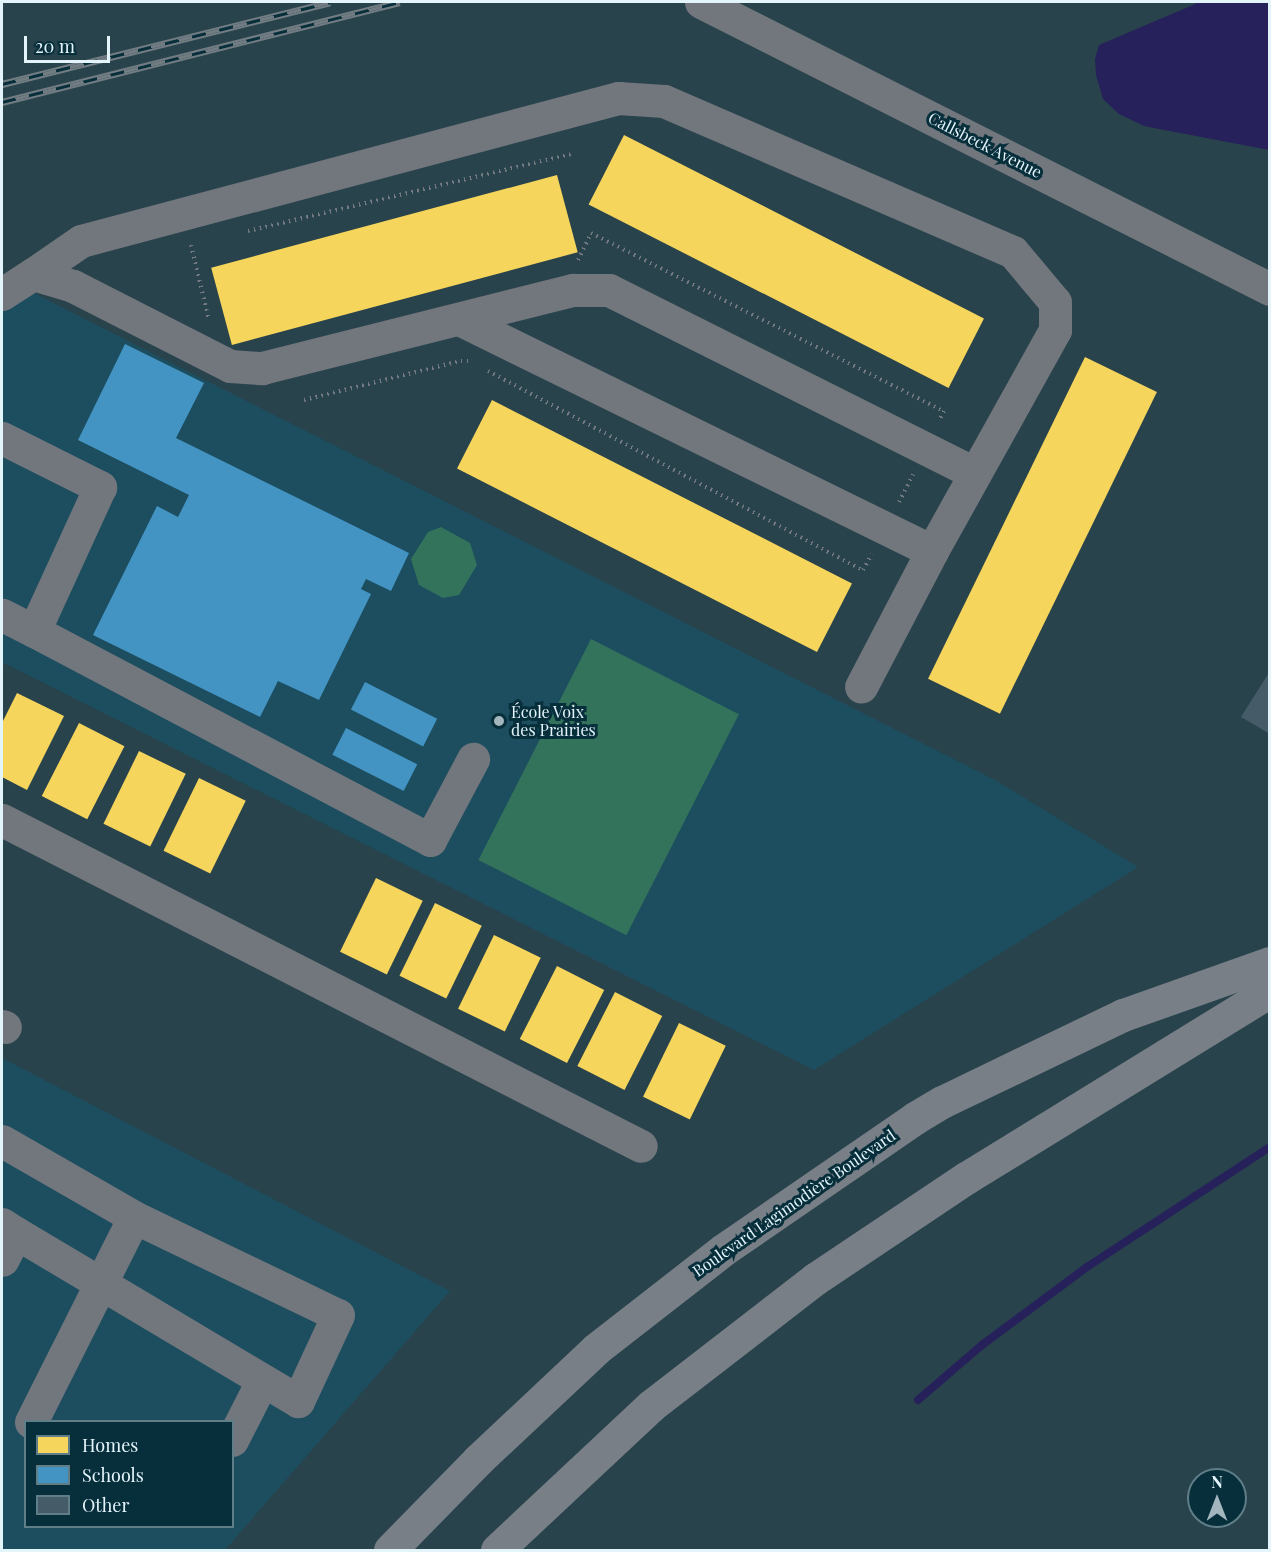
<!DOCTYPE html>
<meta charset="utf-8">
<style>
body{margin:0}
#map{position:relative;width:1271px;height:1552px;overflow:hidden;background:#29434c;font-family:"Playfair Display",serif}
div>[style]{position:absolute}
.built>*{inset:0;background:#1c4e5f}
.green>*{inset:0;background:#34735b;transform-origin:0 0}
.water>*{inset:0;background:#26205b}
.homes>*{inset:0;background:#f6d55c;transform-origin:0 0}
.schools>*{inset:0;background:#4393c3;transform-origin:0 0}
.stream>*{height:8px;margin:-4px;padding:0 4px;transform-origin:4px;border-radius:4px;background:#26205b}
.building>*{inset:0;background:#455c68}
.path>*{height:4px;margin-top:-2px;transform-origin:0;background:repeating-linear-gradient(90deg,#747a81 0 1.5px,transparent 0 6px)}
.minor>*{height:33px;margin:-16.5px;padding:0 16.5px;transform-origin:16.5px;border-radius:16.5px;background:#72767d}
.major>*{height:33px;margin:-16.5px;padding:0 16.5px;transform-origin:16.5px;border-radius:16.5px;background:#787f87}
.rail>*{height:7px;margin-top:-3.5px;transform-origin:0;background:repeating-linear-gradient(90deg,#072f3b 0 14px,#717c83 0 28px);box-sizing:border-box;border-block:2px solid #717c83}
.dots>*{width:16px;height:16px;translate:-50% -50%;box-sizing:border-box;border:3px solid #072f3b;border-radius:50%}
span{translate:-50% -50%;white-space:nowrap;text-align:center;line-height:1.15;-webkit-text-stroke:6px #072f3b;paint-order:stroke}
.street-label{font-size:16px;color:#e4f4fb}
.poi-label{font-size:16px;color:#e4f4fb}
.left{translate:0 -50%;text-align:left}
.frame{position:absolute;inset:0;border:3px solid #e4f4fb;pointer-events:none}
.legend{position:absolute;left:24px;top:1420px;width:210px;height:108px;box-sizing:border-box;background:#072f3b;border:2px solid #5f7e88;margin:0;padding:8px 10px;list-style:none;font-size:18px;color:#e4f4fb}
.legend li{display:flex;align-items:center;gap:12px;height:30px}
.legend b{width:30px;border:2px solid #5f7e88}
.north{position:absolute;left:1187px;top:1468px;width:60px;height:60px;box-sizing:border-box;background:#072f3b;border:2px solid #5f7e88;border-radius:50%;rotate:0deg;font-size:16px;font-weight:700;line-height:24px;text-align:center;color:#e4f4fb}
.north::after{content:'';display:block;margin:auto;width:21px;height:27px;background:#a3b6be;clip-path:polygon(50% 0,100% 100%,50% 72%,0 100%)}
.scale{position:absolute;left:24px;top:36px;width:86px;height:27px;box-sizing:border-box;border:3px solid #e4f4fb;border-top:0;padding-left:8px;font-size:18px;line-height:21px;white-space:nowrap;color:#e4f4fb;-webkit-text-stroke:4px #072f3b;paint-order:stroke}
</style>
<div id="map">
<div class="built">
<i style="clip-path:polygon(2px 277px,995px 780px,1138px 867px,814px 1070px,2px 662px)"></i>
<i style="clip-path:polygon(evenodd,2px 1058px,450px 1291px,225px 1550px,2px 1550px,2px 1058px,26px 1422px,232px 1422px,232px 1526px,26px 1526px,26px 1422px)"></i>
</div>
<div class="green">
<i style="clip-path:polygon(441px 527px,470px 543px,477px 565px,459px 595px,443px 598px,419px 585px,411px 559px,428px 532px)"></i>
<i style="left:591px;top:639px;width:166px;height:248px;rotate:27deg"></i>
</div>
<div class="water">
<i style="clip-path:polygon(1200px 2px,1269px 2px,1269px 150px,1144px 126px,1119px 114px,1103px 99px,1096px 75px,1095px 59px,1099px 45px)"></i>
</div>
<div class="homes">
<i style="left:624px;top:135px;width:404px;height:78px;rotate:27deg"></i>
<i style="left:557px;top:175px;width:80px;height:358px;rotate:75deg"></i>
<i style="left:1085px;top:357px;width:80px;height:358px;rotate:26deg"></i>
<i style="left:492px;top:400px;width:404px;height:77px;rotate:27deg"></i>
<i style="clip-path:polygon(17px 693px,64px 716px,27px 790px,2px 777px,2px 723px)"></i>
<i style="left:79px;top:723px;width:51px;height:82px;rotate:27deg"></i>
<i style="left:139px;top:751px;width:52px;height:81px;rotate:26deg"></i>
<i style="left:199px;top:778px;width:52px;height:81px;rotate:26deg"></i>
<i style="left:376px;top:878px;width:52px;height:82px;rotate:26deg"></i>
<i style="left:435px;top:903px;width:52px;height:81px;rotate:26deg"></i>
<i style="left:494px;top:935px;width:52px;height:82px;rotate:26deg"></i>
<i style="left:557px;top:966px;width:53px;height:82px;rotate:27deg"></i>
<i style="left:615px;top:992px;width:53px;height:83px;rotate:27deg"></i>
<i style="left:679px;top:1023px;width:52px;height:82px;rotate:26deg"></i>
</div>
<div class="schools">
<i style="clip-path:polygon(125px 344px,204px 383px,176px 438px,409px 553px,391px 591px,366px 579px,361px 589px,371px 594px,319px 700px,278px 681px,260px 717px,93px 635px,157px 506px,178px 517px,189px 495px,78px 440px)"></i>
<i style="left:365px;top:682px;width:81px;height:31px;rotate:27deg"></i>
<i style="left:346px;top:728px;width:80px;height:30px;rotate:27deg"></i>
</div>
<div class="stream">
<i style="left:918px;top:1400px;width:84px;rotate:-40.7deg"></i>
<i style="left:982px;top:1345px;width:131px;rotate:-36.6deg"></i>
<i style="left:1087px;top:1267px;width:219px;rotate:-33.3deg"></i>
</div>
<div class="building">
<i style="clip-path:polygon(1270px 671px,1270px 734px,1241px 717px)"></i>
</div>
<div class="path">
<i style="left:248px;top:231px;width:333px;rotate:-13.4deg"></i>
<i style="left:191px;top:245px;width:77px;rotate:76.5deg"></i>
<i style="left:578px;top:260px;width:30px;rotate:-64deg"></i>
<i style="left:591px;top:233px;width:395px;rotate:26.8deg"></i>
<i style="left:944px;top:411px;width:11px;rotate:117deg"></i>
<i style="left:488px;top:371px;width:425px;rotate:28deg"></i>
<i style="left:863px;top:570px;width:18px;rotate:-61deg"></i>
<i style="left:304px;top:400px;width:162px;rotate:-14deg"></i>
<i style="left:461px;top:361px;width:10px"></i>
<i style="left:899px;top:502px;width:31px;rotate:-63deg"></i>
</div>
<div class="minor">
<i style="left:701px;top:2px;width:637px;rotate:26.77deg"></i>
<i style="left:33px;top:274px;width:58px;rotate:-34.5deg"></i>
<i style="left:81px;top:241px;width:556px;rotate:-14.91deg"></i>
<i style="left:618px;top:98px;width:46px;rotate:3.7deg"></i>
<i style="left:664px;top:101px;width:380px;rotate:23.4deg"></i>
<i style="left:1013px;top:252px;width:65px;rotate:50deg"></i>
<i style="left:1055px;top:302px;width:28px;rotate:90deg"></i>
<i style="left:1055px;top:330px;width:253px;rotate:119.1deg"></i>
<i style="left:932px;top:551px;width:153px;rotate:117.6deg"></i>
<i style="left:2px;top:294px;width:37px;rotate:-33deg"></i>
<i style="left:33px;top:274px;width:42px;rotate:16.7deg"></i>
<i style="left:73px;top:286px;width:176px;rotate:27deg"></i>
<i style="left:230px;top:366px;width:32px;rotate:4deg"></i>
<i style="left:262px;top:368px;width:321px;rotate:-14.1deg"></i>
<i style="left:573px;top:290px;width:36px"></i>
<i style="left:609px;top:290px;width:409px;rotate:26.6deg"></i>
<i style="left:459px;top:319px;width:527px;rotate:26.13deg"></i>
<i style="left:2px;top:438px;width:110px;rotate:26.6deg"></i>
<i style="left:100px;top:487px;width:158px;rotate:114.6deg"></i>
<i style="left:34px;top:631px;width:36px;rotate:-153deg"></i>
<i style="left:34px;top:631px;width:448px;rotate:27.8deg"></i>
<i style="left:430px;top:840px;width:92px;rotate:-62deg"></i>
<i style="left:2px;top:820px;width:717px;rotate:27.03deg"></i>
<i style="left:2px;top:1026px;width:3px;rotate:18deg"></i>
<i style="left:2px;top:1141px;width:152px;rotate:29.9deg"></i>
<i style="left:134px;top:1217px;width:226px;rotate:25.7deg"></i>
<i style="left:338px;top:1315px;width:95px;rotate:114.9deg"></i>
<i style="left:298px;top:1401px;width:328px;rotate:-149.2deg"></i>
<i style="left:2px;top:1224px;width:17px;rotate:33deg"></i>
<i style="left:16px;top:1233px;width:30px;rotate:117deg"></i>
<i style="left:31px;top:1422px;width:229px;rotate:-63.3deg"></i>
<i style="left:232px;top:1440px;width:66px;rotate:-63deg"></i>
</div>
<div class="major">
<i style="left:390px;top:1550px;width:126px;rotate:-45.6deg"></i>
<i style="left:478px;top:1460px;width:162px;rotate:-43.2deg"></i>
<i style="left:596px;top:1349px;width:161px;rotate:-37.9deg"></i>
<i style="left:723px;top:1250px;width:233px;rotate:-34.5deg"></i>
<i style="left:915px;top:1118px;width:31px;rotate:-31deg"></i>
<i style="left:942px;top:1102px;width:201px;rotate:-25.7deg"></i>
<i style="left:1123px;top:1015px;width:156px;rotate:-19.5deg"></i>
<i style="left:497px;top:1550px;width:212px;rotate:-43.1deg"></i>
<i style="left:652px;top:1405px;width:206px;rotate:-37.7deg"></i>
<i style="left:815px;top:1279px;width:182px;rotate:-33.8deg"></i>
<i style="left:966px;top:1178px;width:357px;rotate:-31.6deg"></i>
</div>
<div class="rail">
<i style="left:2px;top:84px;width:338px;rotate:-14deg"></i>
<i style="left:2px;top:102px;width:410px;rotate:-14.1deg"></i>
</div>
<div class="dots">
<i style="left:499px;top:721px;background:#a3b6be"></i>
</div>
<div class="street-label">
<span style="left:985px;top:145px;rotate:27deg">Callsbeck Avenue</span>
<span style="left:794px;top:1203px;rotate:-35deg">Boulevard Lagimodière Boulevard</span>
</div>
<div class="poi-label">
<span class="left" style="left:511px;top:721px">École Voix<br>des Prairies</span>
</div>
<div class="frame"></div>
<ul class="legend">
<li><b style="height:16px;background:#f6d55c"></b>Homes</li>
<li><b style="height:16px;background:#4393c3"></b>Schools</li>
<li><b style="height:16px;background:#455c68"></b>Other</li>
</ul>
<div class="north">N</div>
<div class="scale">20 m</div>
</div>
